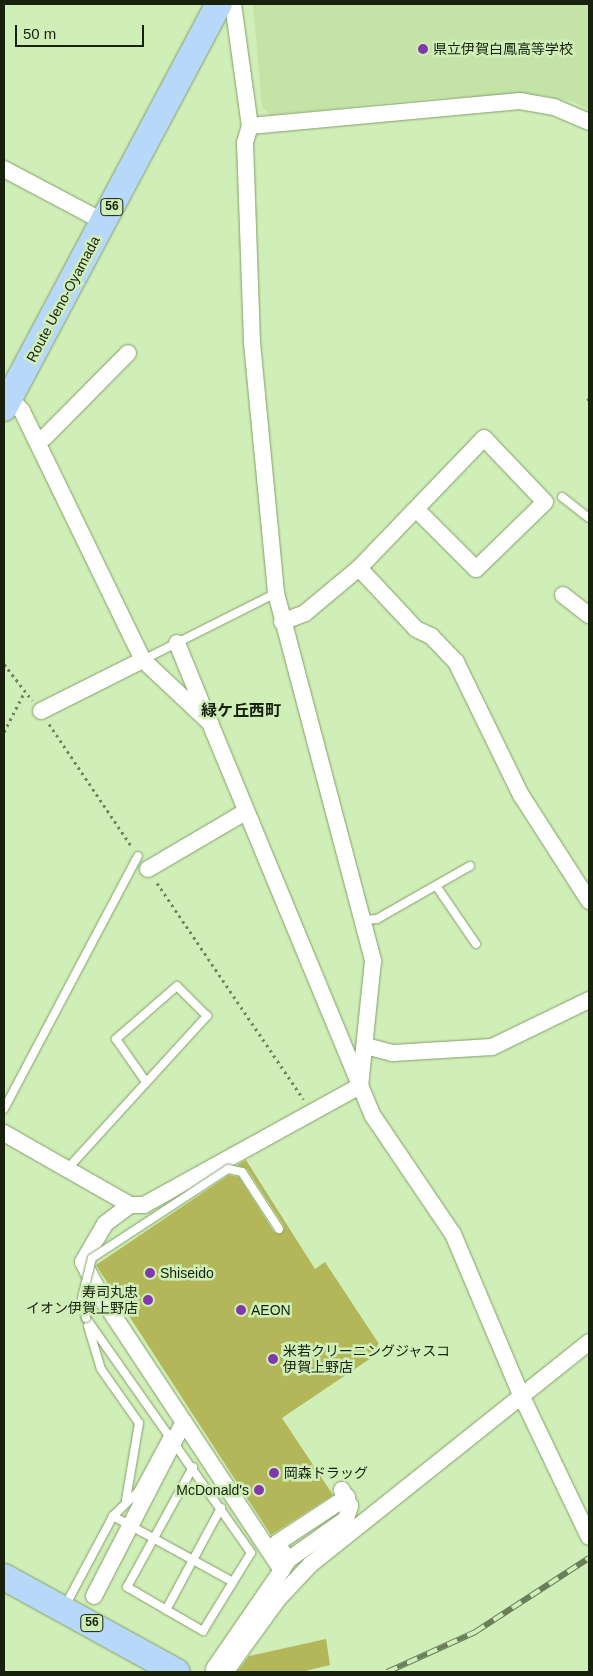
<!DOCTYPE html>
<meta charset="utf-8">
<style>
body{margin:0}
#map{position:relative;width:593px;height:1676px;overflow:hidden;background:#d0eeb7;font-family:Helvetica,"Noto Sans JP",sans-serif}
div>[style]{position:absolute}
.built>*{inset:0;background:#c3e4a6}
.building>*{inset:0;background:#b4b759}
.path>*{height:3px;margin-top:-1.5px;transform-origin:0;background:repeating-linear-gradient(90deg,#718560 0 2.5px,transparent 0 6.5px)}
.roads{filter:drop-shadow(0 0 1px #839f6a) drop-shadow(0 0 1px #839f6a)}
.lane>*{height:8px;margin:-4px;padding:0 4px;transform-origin:4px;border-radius:4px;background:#fff}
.street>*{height:16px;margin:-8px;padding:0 8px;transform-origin:8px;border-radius:8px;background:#fff}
.primary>*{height:26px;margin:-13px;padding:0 13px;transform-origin:13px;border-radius:13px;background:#b8d8fa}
.rail>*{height:5.5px;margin-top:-2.75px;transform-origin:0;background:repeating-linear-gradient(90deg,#d0eeb7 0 11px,#6b7e5a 0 22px);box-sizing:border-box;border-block:1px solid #6b7e5a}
.bridges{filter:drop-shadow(0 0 1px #839f6a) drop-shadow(0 0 1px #839f6a)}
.lane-bridge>*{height:8px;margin:-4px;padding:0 4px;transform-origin:4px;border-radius:4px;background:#fff}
.dots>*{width:14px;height:14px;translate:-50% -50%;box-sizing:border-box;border:2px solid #d0eeb7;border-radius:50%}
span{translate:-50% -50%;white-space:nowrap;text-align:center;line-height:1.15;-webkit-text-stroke:5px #d0eeb7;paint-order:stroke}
.shield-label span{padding:1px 4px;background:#d0eeb7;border:1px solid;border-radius:4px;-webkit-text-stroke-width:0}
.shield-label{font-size:12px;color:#17210d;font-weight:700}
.poi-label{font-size:14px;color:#17210d}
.left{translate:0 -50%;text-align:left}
.right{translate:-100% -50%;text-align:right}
.street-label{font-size:14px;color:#17210d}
.quarter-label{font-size:16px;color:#17210d;font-weight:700}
.frame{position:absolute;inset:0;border:5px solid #17210d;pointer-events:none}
.scale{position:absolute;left:15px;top:25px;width:129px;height:22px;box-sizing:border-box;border:2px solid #17210d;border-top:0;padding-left:6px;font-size:15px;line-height:18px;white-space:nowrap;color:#17210d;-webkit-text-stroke:4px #d0eeb7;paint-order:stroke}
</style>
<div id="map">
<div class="built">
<i style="clip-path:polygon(253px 4px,589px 4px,589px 110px,575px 102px,539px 95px,435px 98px,270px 115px,262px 107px)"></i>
</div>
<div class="building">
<i style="clip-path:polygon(246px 1160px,315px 1269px,325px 1262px,383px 1350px,282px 1418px,333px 1495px,271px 1535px,96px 1265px,229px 1175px,239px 1177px,274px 1232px,282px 1233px,284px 1226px,247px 1169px,237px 1165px)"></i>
<i style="clip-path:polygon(326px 1639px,330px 1665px,301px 1672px,237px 1672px,249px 1656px)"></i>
</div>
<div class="path">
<i style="left:587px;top:400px;width:2px;rotate:-27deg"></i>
<i style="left:4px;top:664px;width:46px;rotate:52.1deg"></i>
<i style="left:49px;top:724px;width:148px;rotate:56deg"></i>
<i style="left:4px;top:732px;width:46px;rotate:-62.9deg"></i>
<i style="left:157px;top:883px;width:261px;rotate:55.9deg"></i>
</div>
<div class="roads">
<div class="lane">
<i style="left:562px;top:497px;width:34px;rotate:38deg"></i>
<i style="left:143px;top:660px;width:149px;rotate:-26.7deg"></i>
<i style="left:437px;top:887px;width:69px;rotate:55.6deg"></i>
<i style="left:363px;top:920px;width:14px;rotate:-4deg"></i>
<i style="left:377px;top:919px;width:107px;rotate:-29.7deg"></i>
<i style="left:4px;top:1109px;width:286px;rotate:-62.1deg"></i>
<i style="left:69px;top:1167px;width:205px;rotate:-47.6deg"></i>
<i style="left:207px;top:1016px;width:42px;rotate:-135deg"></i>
<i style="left:177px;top:986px;width:81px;rotate:139deg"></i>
<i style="left:116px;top:1039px;width:52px;rotate:55.1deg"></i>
<i style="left:86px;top:1318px;width:287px;rotate:54.9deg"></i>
<i style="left:251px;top:1553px;width:34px;rotate:122deg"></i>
<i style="left:233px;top:1582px;width:137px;rotate:-151.2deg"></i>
<i style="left:88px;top:1326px;width:45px;rotate:73.2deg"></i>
<i style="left:101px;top:1369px;width:66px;rotate:54.9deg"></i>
<i style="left:139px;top:1423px;width:78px;rotate:99.6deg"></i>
<i style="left:193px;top:1467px;width:137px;rotate:118.8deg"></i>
<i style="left:127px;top:1587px;width:88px;rotate:30.1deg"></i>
<i style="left:203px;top:1631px;width:57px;rotate:-58.5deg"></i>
<i style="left:65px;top:1606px;width:102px;rotate:-61.9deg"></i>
<i style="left:113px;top:1516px;width:35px;rotate:-44deg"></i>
<i style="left:138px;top:1492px;width:66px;rotate:-61.9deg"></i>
<i style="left:166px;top:1610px;width:116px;rotate:-61.7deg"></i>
</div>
<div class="street">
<i style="left:233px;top:4px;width:123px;rotate:82.1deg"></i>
<i style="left:250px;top:126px;width:17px;rotate:107deg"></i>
<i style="left:245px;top:142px;width:201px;rotate:88deg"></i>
<i style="left:252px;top:343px;width:251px;rotate:84.5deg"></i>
<i style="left:276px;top:593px;width:381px;rotate:75.2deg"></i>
<i style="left:373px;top:961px;width:126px;rotate:95.9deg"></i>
<i style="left:250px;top:126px;width:271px;rotate:-5.3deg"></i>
<i style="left:520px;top:101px;width:35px;rotate:10deg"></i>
<i style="left:554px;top:107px;width:38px;rotate:23deg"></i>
<i style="left:4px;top:169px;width:113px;rotate:27.9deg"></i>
<i style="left:10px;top:398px;width:18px;rotate:47deg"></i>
<i style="left:22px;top:411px;width:277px;rotate:64.1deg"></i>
<i style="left:143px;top:660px;width:92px;rotate:43.2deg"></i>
<i style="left:210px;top:723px;width:425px;rotate:67.5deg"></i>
<i style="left:373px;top:1116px;width:143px;rotate:55.9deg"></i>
<i style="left:453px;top:1234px;width:177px;rotate:67.1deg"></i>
<i style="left:522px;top:1397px;width:155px;rotate:64.4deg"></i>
<i style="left:36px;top:439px;width:9px;rotate:-13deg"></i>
<i style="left:45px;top:437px;width:118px;rotate:-45.3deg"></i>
<i style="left:359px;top:568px;width:83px;rotate:46.9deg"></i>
<i style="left:416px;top:629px;width:17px;rotate:25deg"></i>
<i style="left:431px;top:636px;width:36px;rotate:46deg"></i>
<i style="left:456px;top:662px;width:148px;rotate:64deg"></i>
<i style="left:521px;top:795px;width:126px;rotate:57.3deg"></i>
<i style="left:563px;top:595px;width:33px;rotate:38deg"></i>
<i style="left:282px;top:622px;width:25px;rotate:-21deg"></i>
<i style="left:305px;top:613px;width:70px;rotate:-39.8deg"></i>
<i style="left:359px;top:568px;width:180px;rotate:-46.1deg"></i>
<i style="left:484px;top:438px;width:88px;rotate:46.4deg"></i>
<i style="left:545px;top:502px;width:96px;rotate:135.8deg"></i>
<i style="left:476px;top:569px;width:83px;rotate:-135deg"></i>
<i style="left:177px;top:643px;width:74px;rotate:67.9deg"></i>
<i style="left:41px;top:711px;width:114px;rotate:-26.6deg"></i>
<i style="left:148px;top:869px;width:113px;rotate:-30.4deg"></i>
<i style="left:366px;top:1046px;width:28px;rotate:15deg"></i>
<i style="left:393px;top:1053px;width:99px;rotate:-3.5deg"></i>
<i style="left:492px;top:1047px;width:108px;rotate:-25.9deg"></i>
<i style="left:4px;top:1133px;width:145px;rotate:29.7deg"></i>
<i style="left:130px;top:1205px;width:14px"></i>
<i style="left:144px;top:1205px;width:247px;rotate:-28.9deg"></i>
<i style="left:130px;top:1205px;width:31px;rotate:143deg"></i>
<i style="left:105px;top:1224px;width:44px;rotate:120.1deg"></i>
<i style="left:83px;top:1262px;width:43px;rotate:62.2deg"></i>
<i style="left:103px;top:1300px;width:324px;rotate:56.5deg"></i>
<i style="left:282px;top:1570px;width:120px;rotate:124.5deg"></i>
<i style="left:288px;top:1560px;width:20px;rotate:-123deg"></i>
<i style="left:277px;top:1543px;width:84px;rotate:-33.3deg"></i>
<i style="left:282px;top:1570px;width:12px;rotate:-59deg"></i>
<i style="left:288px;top:1560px;width:71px;rotate:-35.3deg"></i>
<i style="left:346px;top:1519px;width:14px;rotate:-73deg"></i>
<i style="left:350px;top:1506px;width:18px;rotate:-117deg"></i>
<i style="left:94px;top:1596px;width:196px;rotate:-62.7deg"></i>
<i style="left:225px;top:1672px;width:90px;rotate:-54deg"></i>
<i style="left:278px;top:1599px;width:48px;rotate:-46.7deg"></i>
<i style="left:311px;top:1564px;width:356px;rotate:-38.6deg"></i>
</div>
<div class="primary">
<i style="left:4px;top:408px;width:458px;rotate:-62deg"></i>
<i style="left:4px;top:1577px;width:197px;rotate:28.8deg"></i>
</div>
</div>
<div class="rail">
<i style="left:387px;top:1672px;width:97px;rotate:-24.4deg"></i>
<i style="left:475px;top:1632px;width:136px;rotate:-33deg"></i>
</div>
<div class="bridges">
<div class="lane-bridge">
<i style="left:86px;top:1318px;width:20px;rotate:-101deg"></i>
<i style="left:82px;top:1298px;width:41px;rotate:-76deg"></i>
<i style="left:92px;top:1258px;width:163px;rotate:-33.2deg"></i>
<i style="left:228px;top:1169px;width:14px;rotate:12deg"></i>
<i style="left:242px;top:1172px;width:68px;rotate:57deg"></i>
</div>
</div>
<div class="dots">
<i style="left:423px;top:49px;background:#8138aa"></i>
<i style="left:150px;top:1273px;background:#8138aa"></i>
<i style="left:148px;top:1300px;background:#8138aa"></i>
<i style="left:241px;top:1310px;background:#8138aa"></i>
<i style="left:273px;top:1359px;background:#8138aa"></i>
<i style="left:274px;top:1473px;background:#8138aa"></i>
<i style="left:259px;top:1490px;background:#8138aa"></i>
</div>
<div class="shield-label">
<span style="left:112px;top:207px">56</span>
<span style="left:92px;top:1623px">56</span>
</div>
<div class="poi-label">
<span class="left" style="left:433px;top:49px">県立伊賀白鳳高等学校</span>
<span class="left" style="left:160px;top:1273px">Shiseido</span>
<span class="right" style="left:138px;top:1300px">寿司丸忠<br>イオン伊賀上野店</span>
<span class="left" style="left:251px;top:1310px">AEON</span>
<span class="left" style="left:283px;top:1359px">米若クリーニングジャスコ<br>伊賀上野店</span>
<span class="left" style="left:284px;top:1473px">岡森ドラッグ</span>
<span class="right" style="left:249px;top:1490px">McDonald's</span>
</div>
<div class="street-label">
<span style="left:63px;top:299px;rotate:-62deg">Route Ueno-Oyamada</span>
</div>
<div class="quarter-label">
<span style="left:241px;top:711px">緑ケ丘西町</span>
</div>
<div class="frame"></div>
<div class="scale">50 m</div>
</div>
